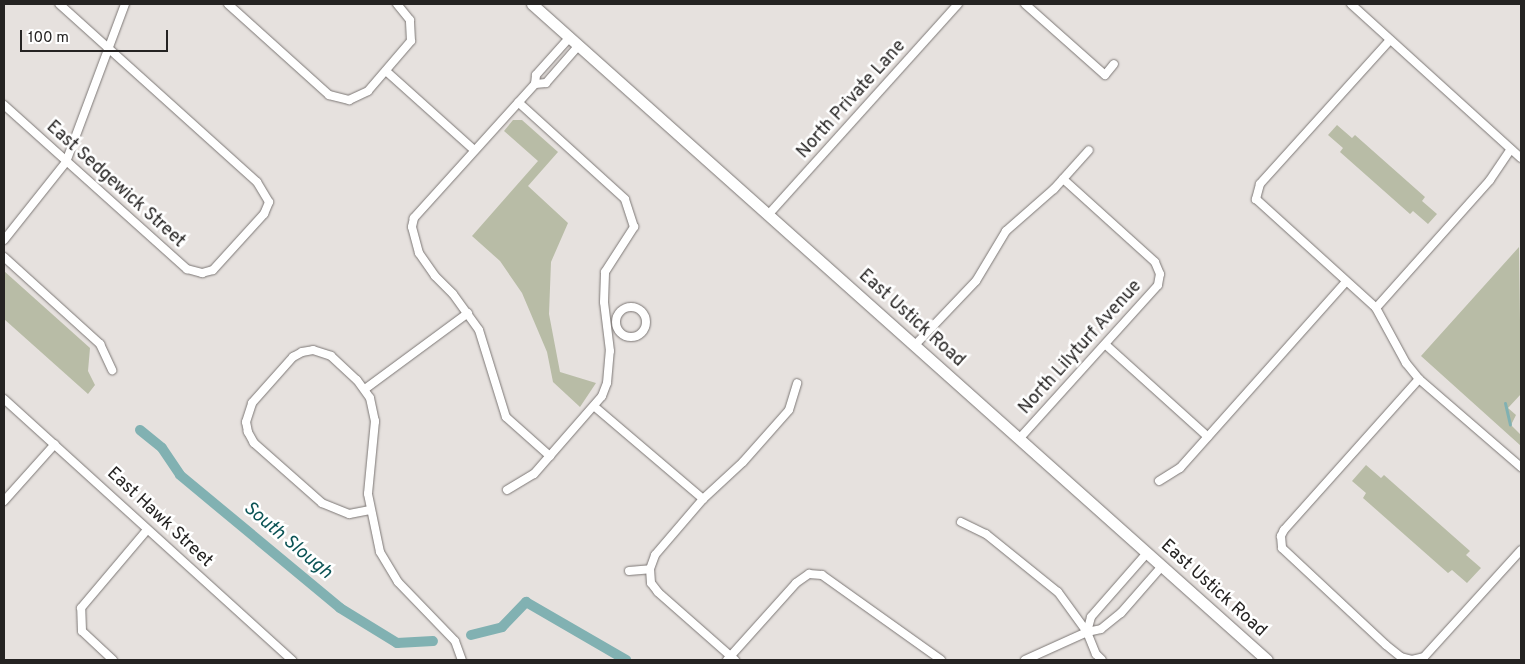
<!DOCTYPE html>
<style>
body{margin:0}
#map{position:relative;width:1525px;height:664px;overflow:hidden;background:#e6e1de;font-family:Overpass,sans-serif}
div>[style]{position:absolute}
.green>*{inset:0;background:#b8bca6}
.stream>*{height:3px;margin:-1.5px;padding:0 1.5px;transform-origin:1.5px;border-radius:1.5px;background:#81b1b2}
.canal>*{height:10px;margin:-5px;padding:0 5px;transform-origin:5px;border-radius:5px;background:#81b1b2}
.roads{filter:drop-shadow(0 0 1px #7c7775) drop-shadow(0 0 1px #7c7775)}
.minor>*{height:8px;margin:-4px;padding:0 4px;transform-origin:4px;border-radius:4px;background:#fff}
.minor>.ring{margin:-4px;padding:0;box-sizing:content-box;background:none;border:8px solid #fff;border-radius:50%}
.secondary>*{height:11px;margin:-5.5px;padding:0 5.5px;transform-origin:5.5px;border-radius:5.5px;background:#fff}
span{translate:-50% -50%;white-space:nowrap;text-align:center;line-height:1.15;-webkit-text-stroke:5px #fff;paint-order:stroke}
.street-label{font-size:18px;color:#252322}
.water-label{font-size:19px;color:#0b5355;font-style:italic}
.frame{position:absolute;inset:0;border:5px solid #252322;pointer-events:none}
.scale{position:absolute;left:20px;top:30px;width:148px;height:22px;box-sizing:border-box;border:2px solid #252322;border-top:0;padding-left:6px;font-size:15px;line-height:18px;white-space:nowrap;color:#252322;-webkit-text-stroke:4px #fff;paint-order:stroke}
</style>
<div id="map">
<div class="green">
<i style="clip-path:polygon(513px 120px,522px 120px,558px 152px,528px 186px,568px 223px,551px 262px,549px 314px,560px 372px,596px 383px,580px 407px,553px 382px,547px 352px,522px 293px,500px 261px,472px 236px,538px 161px,504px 131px)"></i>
<i style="clip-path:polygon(1337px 125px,1352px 138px,1355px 135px,1425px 197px,1422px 201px,1437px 214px,1428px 224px,1413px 211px,1410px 214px,1340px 152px,1343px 148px,1328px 135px)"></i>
<i style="clip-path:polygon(1519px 247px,1521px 394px,1508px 408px,1516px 415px,1511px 425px,1521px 435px,1521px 446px,1421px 356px)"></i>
<i style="clip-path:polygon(4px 271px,90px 348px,88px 371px,95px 385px,88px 394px,4px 319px)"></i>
<i style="clip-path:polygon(1366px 465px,1381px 478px,1384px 475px,1470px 551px,1466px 555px,1481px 568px,1467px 583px,1452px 570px,1448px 573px,1363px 498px,1366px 493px,1352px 481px)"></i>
</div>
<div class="stream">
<i style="left:1505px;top:403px;width:22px;rotate:77deg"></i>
</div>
<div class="canal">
<i style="left:140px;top:430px;width:28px;rotate:39deg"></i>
<i style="left:162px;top:448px;width:32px;rotate:56deg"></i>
<i style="left:180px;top:475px;width:208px;rotate:39.7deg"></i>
<i style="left:340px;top:608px;width:67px;rotate:31.6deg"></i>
<i style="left:397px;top:643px;width:36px;rotate:-3deg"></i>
<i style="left:471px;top:635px;width:32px;rotate:-14deg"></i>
<i style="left:502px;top:627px;width:35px;rotate:-46deg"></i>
<i style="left:526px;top:602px;width:116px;rotate:30.1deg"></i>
</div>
<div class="roads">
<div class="minor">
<i style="left:228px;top:4px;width:136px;rotate:42deg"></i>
<i style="left:329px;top:95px;width:21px;rotate:14deg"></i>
<i style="left:349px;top:100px;width:21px;rotate:-25deg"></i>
<i style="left:368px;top:91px;width:66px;rotate:-49.3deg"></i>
<i style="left:411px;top:41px;width:21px;rotate:-93deg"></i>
<i style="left:410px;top:20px;width:21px;rotate:-129deg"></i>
<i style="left:1025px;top:4px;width:107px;rotate:41.6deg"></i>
<i style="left:1105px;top:75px;width:14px;rotate:-51deg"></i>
<i style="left:1351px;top:4px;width:229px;rotate:42.2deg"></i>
<i style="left:570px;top:37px;width:51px;rotate:131.8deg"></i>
<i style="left:536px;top:75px;width:9px;rotate:96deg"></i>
<i style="left:535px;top:84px;width:11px;rotate:-5deg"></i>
<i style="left:546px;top:83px;width:50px;rotate:-49deg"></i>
<i style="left:1390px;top:40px;width:194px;rotate:132.1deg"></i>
<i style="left:1260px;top:184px;width:16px;rotate:105deg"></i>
<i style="left:1256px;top:199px;width:162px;rotate:42.2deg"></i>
<i style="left:1376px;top:308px;width:63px;rotate:61.4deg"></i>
<i style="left:1406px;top:363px;width:21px;rotate:51deg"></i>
<i style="left:1419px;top:379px;width:135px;rotate:40.8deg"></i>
<i style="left:386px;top:71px;width:118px;rotate:41.9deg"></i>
<i style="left:535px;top:84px;width:181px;rotate:132.1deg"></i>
<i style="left:414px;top:218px;width:9px;rotate:103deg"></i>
<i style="left:412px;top:227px;width:27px;rotate:75deg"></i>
<i style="left:419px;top:253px;width:28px;rotate:55deg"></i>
<i style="left:435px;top:276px;width:25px;rotate:45deg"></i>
<i style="left:453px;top:294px;width:44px;rotate:54.2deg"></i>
<i style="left:479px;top:330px;width:91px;rotate:72.8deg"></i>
<i style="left:506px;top:417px;width:59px;rotate:41.6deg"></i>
<i style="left:4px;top:105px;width:246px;rotate:41.9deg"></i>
<i style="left:187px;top:269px;width:16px;rotate:15deg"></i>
<i style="left:202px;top:273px;width:11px;rotate:-15deg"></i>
<i style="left:213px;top:270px;width:76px;rotate:-47.7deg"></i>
<i style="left:264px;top:214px;width:13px;rotate:-67deg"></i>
<i style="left:269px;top:202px;width:23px;rotate:-121deg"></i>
<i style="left:257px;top:182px;width:266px;rotate:-138deg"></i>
<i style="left:768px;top:215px;width:284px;rotate:-48deg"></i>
<i style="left:4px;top:240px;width:100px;rotate:-51.5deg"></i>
<i style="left:66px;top:162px;width:169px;rotate:-69.5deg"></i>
<i style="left:4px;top:257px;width:130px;rotate:42.2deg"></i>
<i style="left:100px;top:344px;width:29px;rotate:65deg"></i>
<i class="ring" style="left:616px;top:307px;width:22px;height:22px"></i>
<i style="left:1376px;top:308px;width:171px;rotate:-48.3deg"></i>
<i style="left:1490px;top:180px;width:37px;rotate:-56deg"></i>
<i style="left:915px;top:345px;width:88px;rotate:-46.4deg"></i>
<i style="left:976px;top:281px;width:58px;rotate:-59deg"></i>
<i style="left:1006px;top:231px;width:64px;rotate:-41.2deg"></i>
<i style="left:1054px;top:189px;width:52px;rotate:-48.1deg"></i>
<i style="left:1106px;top:345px;width:137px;rotate:42deg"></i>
<i style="left:1419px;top:379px;width:203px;rotate:131.8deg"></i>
<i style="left:1284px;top:530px;width:7px;rotate:117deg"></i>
<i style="left:1281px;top:536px;width:12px;rotate:85deg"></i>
<i style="left:1282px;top:548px;width:142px;rotate:43deg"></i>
<i style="left:1386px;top:645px;width:19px;rotate:39deg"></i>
<i style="left:1401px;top:657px;width:11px;rotate:15deg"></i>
<i style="left:1412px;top:660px;width:12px;rotate:-14deg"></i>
<i style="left:1424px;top:657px;width:144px;rotate:-47.8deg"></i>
<i style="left:365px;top:389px;width:128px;rotate:-36.4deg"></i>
<i style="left:4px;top:399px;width:389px;rotate:42.2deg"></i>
<i style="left:595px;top:407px;width:142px;rotate:40.4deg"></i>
<i style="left:1019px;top:439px;width:207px;rotate:-47.9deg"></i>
<i style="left:1158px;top:285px;width:11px;rotate:-80deg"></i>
<i style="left:1160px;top:274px;width:13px;rotate:-113deg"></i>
<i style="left:1155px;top:262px;width:124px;rotate:-137.9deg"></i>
<i style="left:1159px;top:481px;width:25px;rotate:-32deg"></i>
<i style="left:1180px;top:468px;width:249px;rotate:-48.3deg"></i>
<i style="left:507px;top:490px;width:31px;rotate:-31deg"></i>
<i style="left:534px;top:474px;width:103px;rotate:-48.9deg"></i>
<i style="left:602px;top:396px;width:14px;rotate:-69deg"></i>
<i style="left:607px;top:383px;width:32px;rotate:-85deg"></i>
<i style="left:610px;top:351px;width:49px;rotate:-97deg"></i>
<i style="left:604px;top:302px;width:30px;rotate:-88deg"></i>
<i style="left:605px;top:272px;width:54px;rotate:-57.2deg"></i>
<i style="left:634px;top:227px;width:29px;rotate:-108deg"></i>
<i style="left:625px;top:199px;width:144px;rotate:-137.8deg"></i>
<i style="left:4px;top:501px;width:76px;rotate:-48.2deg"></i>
<i style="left:370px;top:510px;width:21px;rotate:169deg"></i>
<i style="left:349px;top:514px;width:29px;rotate:-158deg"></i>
<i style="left:322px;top:503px;width:91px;rotate:-138.6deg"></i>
<i style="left:254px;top:443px;width:13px;rotate:-119deg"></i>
<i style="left:248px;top:432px;width:10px;rotate:-101deg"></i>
<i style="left:246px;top:422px;width:20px;rotate:-72deg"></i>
<i style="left:252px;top:403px;width:62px;rotate:-48.3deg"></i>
<i style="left:293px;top:357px;width:10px;rotate:-29deg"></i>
<i style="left:302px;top:352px;width:11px;rotate:-10deg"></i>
<i style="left:313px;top:350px;width:19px;rotate:18deg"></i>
<i style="left:331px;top:356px;width:35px;rotate:43deg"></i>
<i style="left:357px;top:380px;width:22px;rotate:54deg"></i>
<i style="left:370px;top:398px;width:24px;rotate:78deg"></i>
<i style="left:375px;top:421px;width:73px;rotate:95.5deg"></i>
<i style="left:368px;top:494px;width:59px;rotate:78.3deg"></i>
<i style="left:380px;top:552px;width:35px;rotate:59deg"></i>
<i style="left:398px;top:582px;width:82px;rotate:46deg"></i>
<i style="left:455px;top:641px;width:20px;rotate:70deg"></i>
<i style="left:961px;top:522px;width:28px;rotate:26deg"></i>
<i style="left:986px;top:534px;width:92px;rotate:38.9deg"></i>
<i style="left:1058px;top:592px;width:49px;rotate:54.1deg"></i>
<i style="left:1087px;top:632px;width:24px;rotate:68deg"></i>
<i style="left:1096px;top:654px;width:8px;rotate:45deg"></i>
<i style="left:1147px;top:553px;width:85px;rotate:131.2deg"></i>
<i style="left:1091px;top:617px;width:16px;rotate:105deg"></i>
<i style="left:1087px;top:632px;width:14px;rotate:-12deg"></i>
<i style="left:1101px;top:629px;width:26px;rotate:-39deg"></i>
<i style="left:1121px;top:613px;width:62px;rotate:-48.9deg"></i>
<i style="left:629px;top:571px;width:21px;rotate:-5deg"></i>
<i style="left:113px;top:660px;width:42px;rotate:-136.9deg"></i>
<i style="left:82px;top:631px;width:23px;rotate:-92deg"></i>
<i style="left:81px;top:608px;width:102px;rotate:-49.8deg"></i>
<i style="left:727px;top:660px;width:103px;rotate:-48.1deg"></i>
<i style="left:796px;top:583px;width:16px;rotate:-35deg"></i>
<i style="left:809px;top:574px;width:13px;rotate:4deg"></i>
<i style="left:822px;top:575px;width:146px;rotate:35.5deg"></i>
<i style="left:735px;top:660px;width:103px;rotate:-138.6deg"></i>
<i style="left:658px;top:592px;width:11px;rotate:-128deg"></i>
<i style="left:651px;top:583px;width:14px;rotate:-94deg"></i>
<i style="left:650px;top:569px;width:15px;rotate:-70deg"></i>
<i style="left:655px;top:555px;width:74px;rotate:-49.4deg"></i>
<i style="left:703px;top:499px;width:54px;rotate:-42.8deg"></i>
<i style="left:743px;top:462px;width:69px;rotate:-48.5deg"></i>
<i style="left:789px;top:410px;width:28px;rotate:-73deg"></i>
<i style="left:1025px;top:660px;width:68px;rotate:-24.3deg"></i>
</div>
<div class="secondary">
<i style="left:532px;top:4px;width:985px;rotate:41.75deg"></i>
</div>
</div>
<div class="street-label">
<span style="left:852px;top:100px;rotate:-48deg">North Private Lane</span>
<span style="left:115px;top:185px;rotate:42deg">East Sedgewick Street</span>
<span style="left:911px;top:319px;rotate:42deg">East Ustick Road</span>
<span style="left:1081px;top:348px;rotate:-48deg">North Lilyturf Avenue</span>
<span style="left:159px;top:518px;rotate:43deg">East Hawk Street</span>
<span style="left:1213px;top:589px;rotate:42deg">East Ustick Road</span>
</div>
<div class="water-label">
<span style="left:287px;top:541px;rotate:40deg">South Slough</span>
</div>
<div class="frame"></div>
<div class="scale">100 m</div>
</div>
